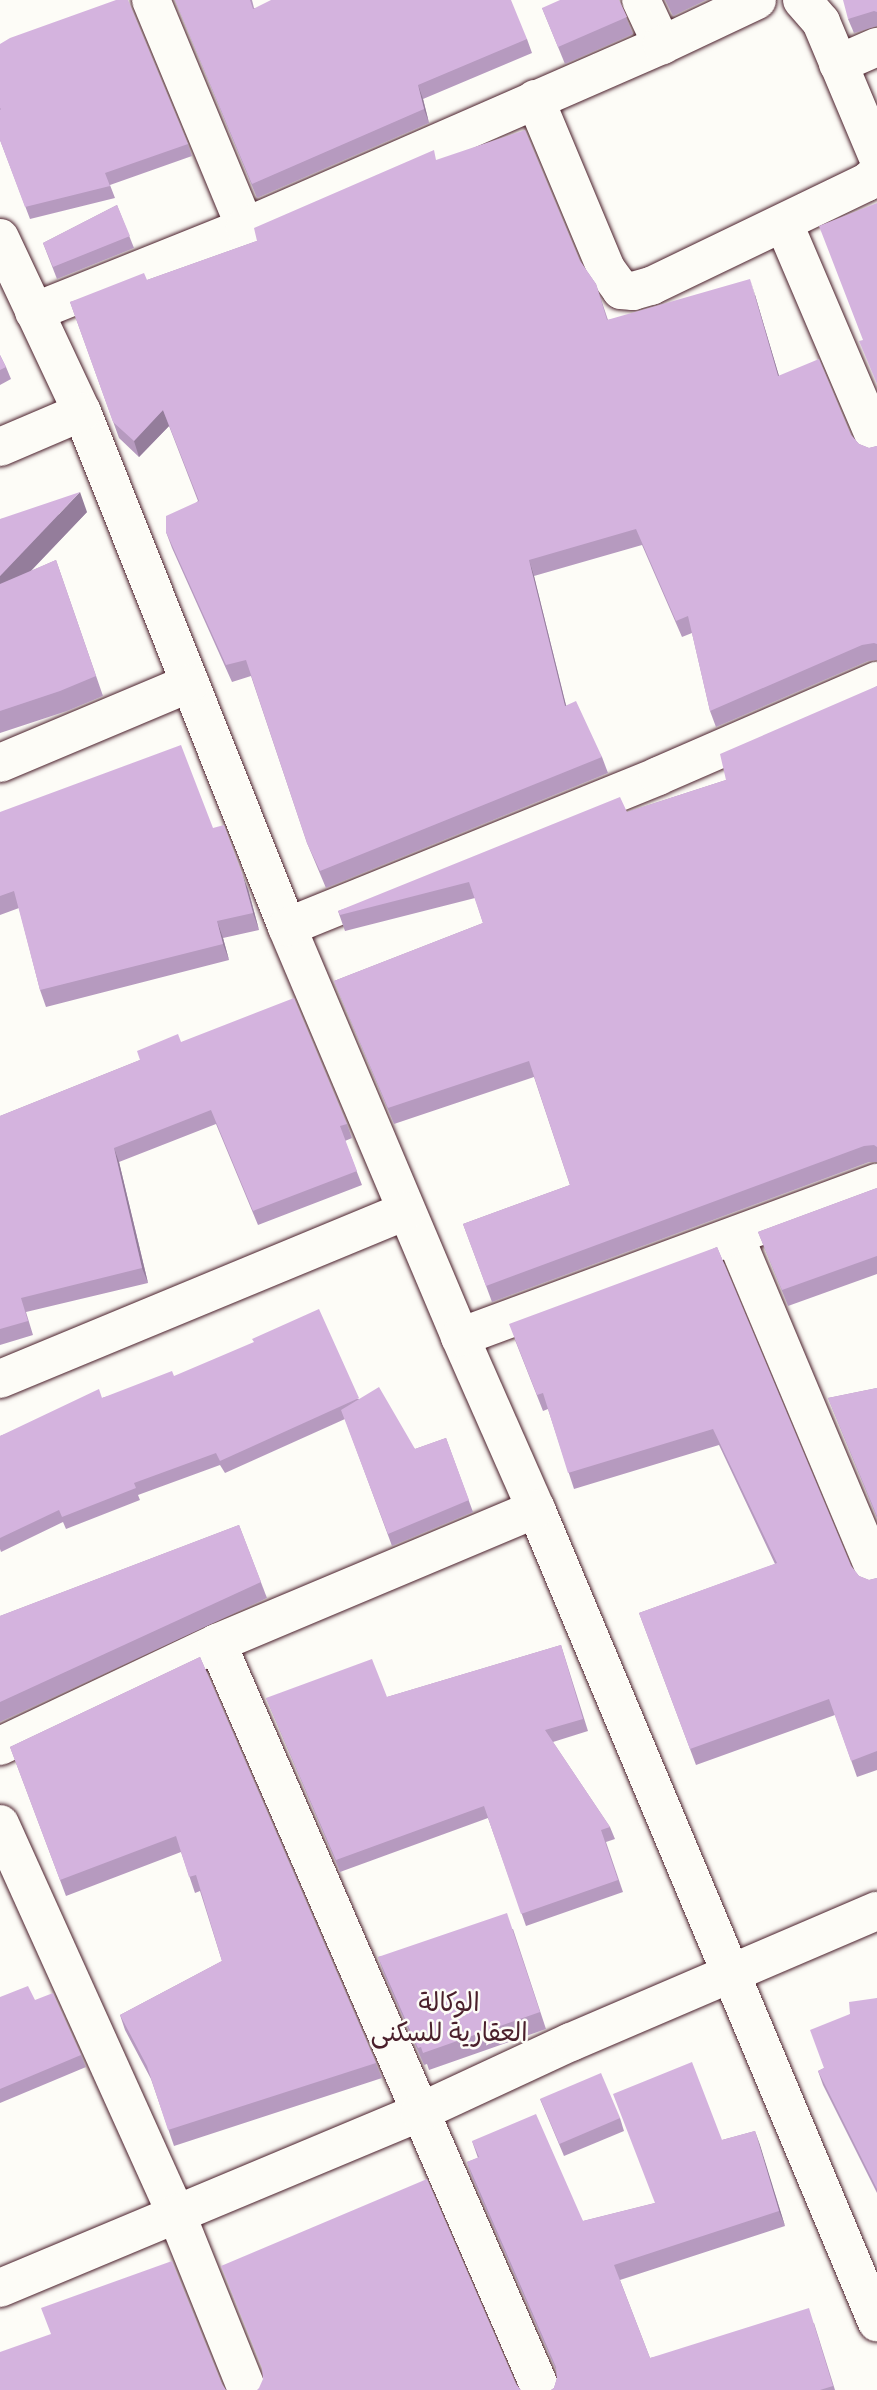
<!DOCTYPE html>
<meta charset="utf-8">
<style>
body{margin:0}
#map{position:relative;width:877px;height:2390px;overflow:hidden;background:#fdfcf7;font-family:"Indie Flower","Playpen Sans Arabic",sans-serif}
div>[style]{position:absolute}
.roads{filter:drop-shadow(0 0 2px #4a1f2b) drop-shadow(0 0 2px #4a1f2b)}
.street>*{height:38px;margin:-19px;padding:0 19px;transform-origin:19px;border-radius:19px;background:#fdfcf7}
.wall>*{inset:0;background:#b69abf}
.shaded-wall>*{inset:0;background:#947d9b}
.building>*{inset:0;background:#d4b3de;transform-origin:0 0}
span{translate:-50% -50%;white-space:nowrap;text-align:center;line-height:1.15;-webkit-text-stroke:5px #fdfcf7;paint-order:stroke}
.neighbourhood-label{font-size:26px;color:#4a1f2b}
</style>
<div id="map">
<div class="roads">
<div class="street">
<i style="left:151px;top:0;width:246px;rotate:67.5deg"></i>
<i style="left:641px;top:0;width:50px;rotate:65deg"></i>
<i style="left:802px;top:0;width:29px;rotate:49deg"></i>
<i style="left:821px;top:22px;width:144px;rotate:67.2deg"></i>
<i style="left:838px;top:64px;width:43px;rotate:-23.6deg"></i>
<i style="left:535px;top:99px;width:184px;rotate:67.3deg"></i>
<i style="left:606px;top:269px;width:26px;rotate:54deg"></i>
<i style="left:621px;top:290px;width:12px;rotate:5deg"></i>
<i style="left:633px;top:291px;width:19px;rotate:-16deg"></i>
<i style="left:651px;top:286px;width:240px;rotate:-25.7deg"></i>
<i style="left:867px;top:182px;width:13px;rotate:-42deg"></i>
<i style="left:784px;top:224px;width:237px;rotate:66.9deg"></i>
<i style="left:0;top:238px;width:192px;rotate:64.8deg"></i>
<i style="left:82px;top:412px;width:554px;rotate:68.29deg"></i>
<i style="left:287px;top:927px;width:445px;rotate:67.1deg"></i>
<i style="left:460px;top:1337px;width:188px;rotate:66.2deg"></i>
<i style="left:536px;top:1509px;width:882px;rotate:67.25deg"></i>
<i style="left:34px;top:312px;width:227px;rotate:-21.9deg"></i>
<i style="left:245px;top:227px;width:455px;rotate:-23.6deg"></i>
<i style="left:662px;top:45px;width:105px;rotate:-25.3deg"></i>
<i style="left:0;top:447px;width:89px;rotate:-23.1deg"></i>
<i style="left:0;top:763px;width:206px;rotate:-22.8deg"></i>
<i style="left:287px;top:927px;width:401px;rotate:-22.1deg"></i>
<i style="left:658px;top:776px;width:239px;rotate:-23.5deg"></i>
<i style="left:735px;top:1237px;width:366px;rotate:67.2deg"></i>
<i style="left:460px;top:1337px;width:445px;rotate:-20.3deg"></i>
<i style="left:0;top:1379px;width:439px;rotate:-22.5deg"></i>
<i style="left:217px;top:1643px;width:814px;rotate:66.55deg"></i>
<i style="left:0;top:1746px;width:240px;rotate:-25.4deg"></i>
<i style="left:217px;top:1643px;width:346px;rotate:-22.8deg"></i>
<i style="left:0;top:1824px;width:427px;rotate:65.7deg"></i>
<i style="left:176px;top:2213px;width:191px;rotate:68.1deg"></i>
<i style="left:0;top:2288px;width:455px;rotate:-22.7deg"></i>
<i style="left:420px;top:2112px;width:166px;rotate:-24.9deg"></i>
<i style="left:571px;top:2042px;width:333px;rotate:-23.2deg"></i>
</div>
</div>
<div class="wall">
<i style="clip-path:polygon(175px 0,252px 0,254px 8px,527px 39px,532px 53px,423px 99px,429px 123px,257px 198px)"></i>
<i style="clip-path:polygon(665px 0,706px 0,673px 16px)"></i>
<i style="clip-path:polygon(877px 0,877px 26px,854px 33px,848px 19px)"></i>
<i style="clip-path:polygon(621px 5px,633px 34px,565px 64px,542px 8px)"></i>
<i style="clip-path:polygon(0 44px,188px 144px,192px 156px,110px 185px,115px 198px,30px 219px,0 140px)"></i>
<i style="clip-path:polygon(437px 160px,580px 261px,596px 284px,608px 320px,755px 295px,779px 376px,851px 435px,859px 444px,869px 448px,877px 446px,877px 660px,868px 661px,716px 727px,710px 711px,692px 633px,682px 637px,642px 545px,534px 576px,566px 705px,602px 757px,608px 773px,326px 888px,307px 843px,251px 676px,232px 682px,172px 548px,166px 532px,198px 501px,169px 426px,139px 457px,119px 438px,70px 302px,147px 280px,257px 241px)"></i>
<i style="clip-path:polygon(117px 205px,134px 248px,57px 279px,43px 243px)"></i>
<i style="clip-path:polygon(0 355px,6px 367px,11px 379px,0 385px)"></i>
<i style="clip-path:polygon(87px 512px,31px 571px,56px 560px,103px 696px,67px 711px,0 733px,0 519px)"></i>
<i style="clip-path:polygon(877px 686px,877px 1162px,869px 1162px,492px 1302px,463px 1224px,570px 1185px,534px 1077px,394px 1124px,334px 981px,483px 923px,475px 898px,345px 931px,338px 911px,627px 812px,726px 780px)"></i>
<i style="clip-path:polygon(0 812px,213px 828px,248px 889px,259px 930px,223px 938px,229px 960px,46px 1007px,40px 990px,19px 908px,0 915px)"></i>
<i style="clip-path:polygon(181px 1042px,347px 1124px,352px 1138px,345px 1141px,362px 1185px,258px 1225px,216px 1124px,119px 1162px,148px 1283px,26px 1312px,33px 1335px,0 1345px,0 1116px,140px 1060px)"></i>
<i style="clip-path:polygon(877px 1188px,877px 1274px,788px 1306px,758px 1232px)"></i>
<i style="clip-path:polygon(717px 1247px,851px 1566px,859px 1576px,869px 1580px,877px 1578px,877px 1770px,857px 1777px,835px 1715px,696px 1765px,639px 1613px,775px 1564px,719px 1445px,574px 1489px,548px 1409px,543px 1411px,515px 1340px)"></i>
<i style="clip-path:polygon(174px 1376px,360px 1399px,415px 1449px,446px 1438px,473px 1512px,392px 1546px,345px 1419px,225px 1473px,220px 1465px,138px 1495px,140px 1500px,66px 1529px,63px 1522px,1px 1552px,0 1549px,0 1436px,102px 1398px)"></i>
<i style="clip-path:polygon(877px 1388px,877px 1518px,828px 1398px)"></i>
<i style="clip-path:polygon(239px 1525px,267px 1598px,0 1722px,0 1616px)"></i>
<i style="clip-path:polygon(561px 1645px,588px 1731px,553px 1742px,610px 1827px,615px 1839px,606px 1842px,623px 1892px,526px 1926px,488px 1818px,340px 1872px,266px 1698px,387px 1697px)"></i>
<i style="clip-path:polygon(200px 1657px,376px 2063px,382px 2078px,174px 2146px,151px 2079px,125px 2030px,120px 2015px,222px 1961px,200px 1891px,195px 1893px,181px 1852px,66px 1896px,10px 1747px)"></i>
<i style="clip-path:polygon(513px 1929px,546px 2029px,429px 2070px,427px 2064px,424px 2065px,384px 1974px,378px 1957px)"></i>
<i style="clip-path:polygon(0 1997px,35px 2000px,81px 2055px,86px 2067px,0 2103px)"></i>
<i style="clip-path:polygon(877px 1998px,877px 2193px,823px 2085px,818px 2071px,824px 2068px,850px 2014px)"></i>
<i style="clip-path:polygon(540px 2099px,620px 2118px,624px 2131px,564px 2156px)"></i>
<i style="clip-path:polygon(755px 2131px,785px 2226px,620px 2280px,650px 2358px,814px 2323px,835px 2390px,551px 2390px,554px 2388px,557px 2378px,556px 2370px,472px 2177px,467px 2162px,478px 2158px,472px 2141px,583px 2221px,655px 2203px,722px 2140px)"></i>
</div>
<div class="shaded-wall">
<i style="clip-path:polygon(418px 85px,423px 99px,429px 123px,424px 109px)"></i>
<i style="clip-path:polygon(750px 279px,755px 295px,784px 393px,778px 376px)"></i>
<i style="clip-path:polygon(163px 410px,169px 426px,139px 457px,134px 441px)"></i>
<i style="clip-path:polygon(80px 492px,87px 512px,0 603px,0 576px)"></i>
<i style="clip-path:polygon(529px 560px,534px 576px,570px 722px,565px 706px)"></i>
<i style="clip-path:polygon(242px 873px,248px 889px,259px 930px,253px 913px)"></i>
<i style="clip-path:polygon(217px 921px,223px 938px,229px 960px,223px 944px)"></i>
<i style="clip-path:polygon(114px 1148px,119px 1162px,148px 1283px,142px 1268px)"></i>
<i style="clip-path:polygon(755px 2131px,760px 2145px,785px 2226px,779px 2211px)"></i>
</div>
<div class="building">
<i style="clip-path:polygon(116px 0,128px 0,188px 144px,105px 173px,110px 186px,25px 207px,0 140px,0 110px,1px 109px,0 108px,0 44px,10px 38px)"></i>
<i style="clip-path:polygon(175px 0,250px 0,253px 9px,271px 0,511px 0,527px 39px,418px 85px,424px 109px,252px 184px)"></i>
<i style="clip-path:polygon(560px 0,619px 0,627px 17px,558px 47px,542px 8px)"></i>
<i style="clip-path:polygon(843px 0,877px 0,877px 12px,874px 11px,848px 19px)"></i>
<i style="clip-path:polygon(525px 130px,580px 261px,596px 284px,607px 320px,750px 279px,778px 376px,819px 359px,851px 435px,859px 444px,869px 448px,877px 446px,877px 644px,874px 643px,862px 645px,710px 711px,688px 616px,676px 621px,636px 529px,529px 560px,565px 706px,576px 701px,602px 757px,320px 871px,307px 843px,246px 660px,226px 665px,166px 532px,166px 516px,199px 501px,163px 410px,134px 441px,113px 422px,70px 302px,144px 273px,147px 280px,257px 241px,254px 228px,434px 150px,436px 160px)"></i>
<i style="clip-path:polygon(877px 203px,877px 384px,859px 341px,863px 340px,819px 226px)"></i>
<i style="clip-path:polygon(117px 205px,130px 236px,53px 267px,43px 243px)"></i>
<i style="clip-path:polygon(0 355px,6px 367px,0 370px)"></i>
<i style="clip-path:polygon(80px 492px,0 576px,0 519px)"></i>
<i style="clip-path:polygon(56px 560px,96px 676px,60px 691px,0 711px,0 584px)"></i>
<i style="clip-path:polygon(877px 686px,877px 1147px,874px 1145px,864px 1146px,486px 1286px,463px 1224px,570px 1185px,529px 1061px,388px 1108px,334px 981px,483px 923px,469px 882px,340px 915px,338px 911px,620px 797px,627px 812px,726px 780px,720px 754px)"></i>
<i style="clip-path:polygon(181px 745px,213px 828px,224px 825px,242px 873px,253px 913px,217px 921px,223px 944px,40px 990px,14px 891px,0 896px,0 812px)"></i>
<i style="clip-path:polygon(294px 998px,347px 1124px,340px 1126px,357px 1171px,253px 1211px,211px 1110px,114px 1148px,142px 1268px,21px 1298px,28px 1321px,0 1329px,0 1116px,140px 1060px,137px 1051px,178px 1034px,181px 1042px)"></i>
<i style="clip-path:polygon(877px 1188px,877px 1256px,782px 1290px,758px 1232px)"></i>
<i style="clip-path:polygon(717px 1247px,851px 1566px,859px 1576px,869px 1580px,877px 1578px,877px 1751px,851px 1761px,829px 1699px,690px 1749px,639px 1613px,777px 1563px,713px 1429px,568px 1473px,543px 1393px,537px 1395px,509px 1324px)"></i>
<i style="clip-path:polygon(319px 1309px,359px 1398px,220px 1461px,216px 1453px,134px 1483px,136px 1488px,62px 1517px,59px 1510px,0 1538px,0 1436px,99px 1389px,102px 1398px,172px 1371px,174px 1376px,254px 1342px,252px 1339px)"></i>
<i style="clip-path:polygon(379px 1387px,415px 1449px,446px 1438px,469px 1500px,388px 1534px,341px 1410px)"></i>
<i style="clip-path:polygon(877px 1388px,877px 1516px,828px 1398px)"></i>
<i style="clip-path:polygon(239px 1525px,261px 1582px,0 1702px,0 1616px)"></i>
<i style="clip-path:polygon(561px 1645px,583px 1719px,545px 1730px,610px 1827px,601px 1830px,618px 1880px,521px 1914px,484px 1806px,336px 1860px,266px 1698px,372px 1659px,387px 1697px)"></i>
<i style="clip-path:polygon(200px 1657px,376px 2063px,168px 2130px,147px 2066px,120px 2015px,222px 1961px,196px 1875px,189px 1877px,176px 1836px,60px 1880px,10px 1747px)"></i>
<i style="clip-path:polygon(507px 1913px,540px 2012px,423px 2053px,421px 2047px,418px 2048px,378px 1957px)"></i>
<i style="clip-path:polygon(28px 1986px,35px 2000px,53px 1993px,81px 2055px,0 2089px,0 1997px)"></i>
<i style="clip-path:polygon(877px 1998px,877px 2189px,818px 2071px,824px 2068px,810px 2030px,850px 2014px,849px 2002px)"></i>
<i style="clip-path:polygon(692px 2062px,722px 2140px,755px 2131px,779px 2211px,614px 2265px,650px 2358px,809px 2308px,833px 2386px,820px 2390px,551px 2390px,554px 2388px,557px 2378px,556px 2367px,467px 2162px,479px 2157px,472px 2141px,536px 2114px,583px 2221px,655px 2203px,613px 2094px)"></i>
<i style="left:601px;top:2073px;width:49px;height:66px;rotate:67deg"></i>
<i style="clip-path:polygon(427px 2179px,516px 2384px,521px 2390px,257px 2390px,259px 2388px,263px 2379px,262px 2368px,221px 2266px)"></i>
<i style="clip-path:polygon(172px 2261px,222px 2384px,226px 2390px,0 2390px,0 2352px,51px 2334px,41px 2308px)"></i>
</div>
<div class="neighbourhood-label">
<span style="left:449px;top:2021px">الوكالة<br>العقارية للسكنى</span>
</div>
</div>
